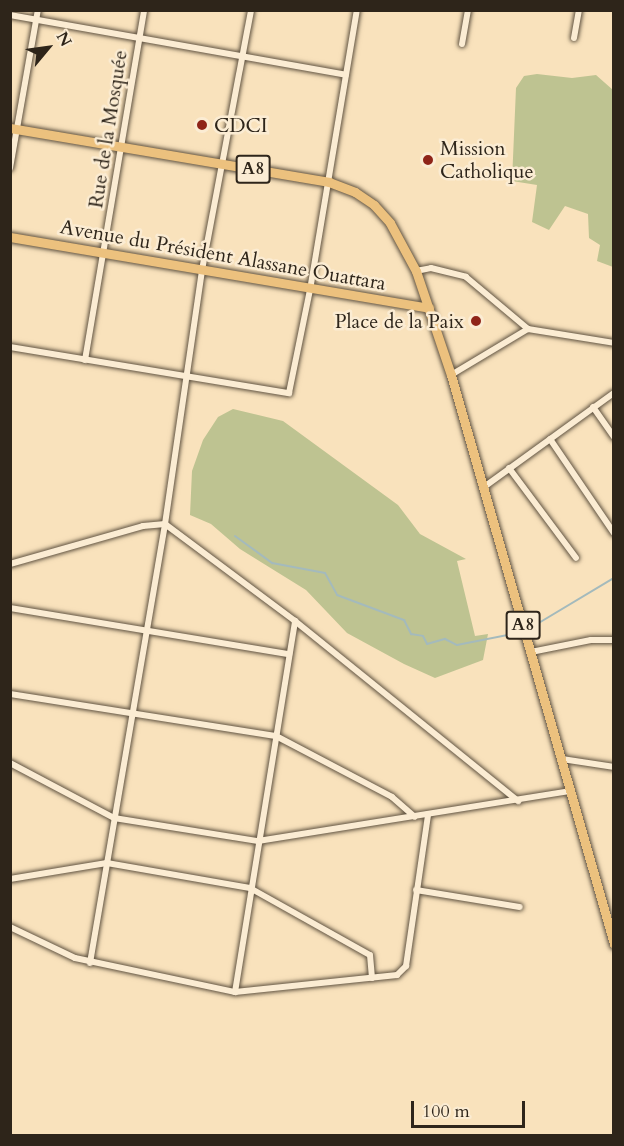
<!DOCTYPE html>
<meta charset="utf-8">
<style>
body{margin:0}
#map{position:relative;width:624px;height:1146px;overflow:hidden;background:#f9e2bc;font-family:Cardo,serif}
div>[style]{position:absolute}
.green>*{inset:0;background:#bec391}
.stream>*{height:2px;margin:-1px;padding:0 1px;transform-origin:1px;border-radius:1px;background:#a4babc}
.roads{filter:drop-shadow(0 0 2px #615442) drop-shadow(0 0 2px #615442)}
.minor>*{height:6px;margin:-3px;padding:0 3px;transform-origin:3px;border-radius:3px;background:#fbecd3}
.primary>*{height:9px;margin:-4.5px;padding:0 4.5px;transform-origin:4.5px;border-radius:4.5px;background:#ecc17e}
.dots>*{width:16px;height:16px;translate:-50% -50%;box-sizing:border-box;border:3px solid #fbecd3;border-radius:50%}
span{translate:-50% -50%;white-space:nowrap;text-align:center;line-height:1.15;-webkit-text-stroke:5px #fbecd3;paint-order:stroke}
.shield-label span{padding:2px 4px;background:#fbecd3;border:2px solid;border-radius:4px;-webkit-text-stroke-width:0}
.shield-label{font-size:18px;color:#2e251a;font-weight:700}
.poi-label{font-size:20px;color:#2e251a}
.left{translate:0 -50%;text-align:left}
.right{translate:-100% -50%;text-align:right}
.street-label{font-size:20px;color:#2e251a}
.frame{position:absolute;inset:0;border:12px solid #2e251a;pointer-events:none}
.north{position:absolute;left:18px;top:18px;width:60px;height:60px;-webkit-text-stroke:4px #fbecd3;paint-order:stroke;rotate:61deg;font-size:16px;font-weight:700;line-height:24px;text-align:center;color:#2e251a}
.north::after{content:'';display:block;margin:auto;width:21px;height:27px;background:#2e251a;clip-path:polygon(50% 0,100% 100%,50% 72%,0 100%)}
.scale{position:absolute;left:411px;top:1101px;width:114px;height:27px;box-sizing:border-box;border:3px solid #2e251a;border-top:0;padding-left:8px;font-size:18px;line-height:21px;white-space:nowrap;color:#2e251a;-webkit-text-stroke:4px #fbecd3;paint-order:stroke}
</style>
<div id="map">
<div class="green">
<i style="clip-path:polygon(537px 74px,572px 78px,596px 75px,613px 90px,613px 267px,597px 261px,600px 245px,589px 238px,588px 214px,565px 206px,549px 230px,532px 222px,537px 185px,512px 181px,516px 88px,524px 76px)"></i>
<i style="clip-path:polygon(233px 409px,283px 421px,398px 505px,420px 534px,466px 559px,457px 561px,475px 636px,488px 634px,483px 660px,435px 678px,404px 664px,347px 633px,306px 590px,240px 549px,211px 524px,190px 515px,192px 471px,203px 440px,218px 417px)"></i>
</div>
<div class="stream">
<i style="left:235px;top:536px;width:46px;rotate:36.1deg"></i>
<i style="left:272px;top:563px;width:54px;rotate:10.7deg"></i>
<i style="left:325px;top:573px;width:25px;rotate:61deg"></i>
<i style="left:337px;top:595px;width:72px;rotate:20.5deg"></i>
<i style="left:404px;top:620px;width:16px;rotate:63deg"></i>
<i style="left:411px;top:634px;width:12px;rotate:9deg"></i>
<i style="left:423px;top:636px;width:9px;rotate:63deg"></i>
<i style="left:427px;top:644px;width:19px;rotate:-16deg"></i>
<i style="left:445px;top:639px;width:13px;rotate:27deg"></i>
<i style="left:457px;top:645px;width:57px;rotate:-11.1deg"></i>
<i style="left:532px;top:627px;width:96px;rotate:-30.9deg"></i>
</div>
<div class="roads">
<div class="minor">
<i style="left:10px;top:15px;width:341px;rotate:10.1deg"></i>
<i style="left:574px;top:38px;width:28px;rotate:-80deg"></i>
<i style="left:462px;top:44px;width:35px;rotate:-80deg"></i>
<i style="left:10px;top:168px;width:160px;rotate:-80deg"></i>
<i style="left:416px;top:271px;width:15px;rotate:-11deg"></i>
<i style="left:431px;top:268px;width:36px;rotate:14deg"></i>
<i style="left:466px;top:277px;width:81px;rotate:40deg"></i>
<i style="left:10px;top:347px;width:283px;rotate:9.4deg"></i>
<i style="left:289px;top:393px;width:105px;rotate:-78.5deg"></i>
<i style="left:310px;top:290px;width:284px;rotate:-80.5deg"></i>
<i style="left:85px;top:360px;width:355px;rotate:-80.4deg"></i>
<i style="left:451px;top:375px;width:90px;rotate:-30.9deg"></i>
<i style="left:528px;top:329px;width:87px;rotate:9.2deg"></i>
<i style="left:593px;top:407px;width:37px;rotate:55deg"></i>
<i style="left:550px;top:439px;width:114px;rotate:55.8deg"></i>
<i style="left:509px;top:468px;width:112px;rotate:53.3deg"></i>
<i style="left:484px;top:487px;width:160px;rotate:-35.9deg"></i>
<i style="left:10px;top:564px;width:138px;rotate:-15.9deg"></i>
<i style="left:143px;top:526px;width:22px;rotate:-5deg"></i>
<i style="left:165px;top:524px;width:162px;rotate:36.7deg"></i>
<i style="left:295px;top:621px;width:287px;rotate:38.9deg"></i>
<i style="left:10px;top:608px;width:283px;rotate:9.4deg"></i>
<i style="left:531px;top:652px;width:61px;rotate:-11.3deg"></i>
<i style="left:591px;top:640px;width:23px"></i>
<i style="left:10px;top:694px;width:269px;rotate:9deg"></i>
<i style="left:276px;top:736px;width:131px;rotate:27.7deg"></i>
<i style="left:392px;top:797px;width:30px;rotate:41deg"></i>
<i style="left:562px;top:759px;width:53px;rotate:8.7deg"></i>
<i style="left:10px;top:763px;width:118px;rotate:27.9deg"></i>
<i style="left:114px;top:818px;width:146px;rotate:9.1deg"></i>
<i style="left:258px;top:841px;width:317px;rotate:-9.1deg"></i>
<i style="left:10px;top:879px;width:98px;rotate:-9.4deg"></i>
<i style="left:107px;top:863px;width:145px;rotate:9.9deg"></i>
<i style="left:250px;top:888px;width:137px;rotate:29.2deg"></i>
<i style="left:370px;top:955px;width:23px;rotate:85deg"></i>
<i style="left:416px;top:890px;width:105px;rotate:9.3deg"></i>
<i style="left:10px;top:927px;width:72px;rotate:25.5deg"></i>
<i style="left:75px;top:958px;width:164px;rotate:12deg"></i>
<i style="left:235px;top:992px;width:163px;rotate:-6deg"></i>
<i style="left:397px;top:975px;width:13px;rotate:-45deg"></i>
<i style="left:406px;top:966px;width:153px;rotate:-81.7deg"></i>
<i style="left:90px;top:963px;width:445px;rotate:-80.3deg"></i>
<i style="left:165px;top:524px;width:257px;rotate:-81.7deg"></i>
<i style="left:202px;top:270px;width:265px;rotate:-79.3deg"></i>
<i style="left:235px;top:992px;width:376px;rotate:-80.8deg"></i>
</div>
<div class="primary">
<i style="left:10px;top:128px;width:324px;rotate:9.6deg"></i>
<i style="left:329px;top:182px;width:28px;rotate:21deg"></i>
<i style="left:355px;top:192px;width:23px;rotate:34deg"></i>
<i style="left:374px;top:205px;width:24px;rotate:48deg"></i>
<i style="left:390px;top:223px;width:55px;rotate:61.6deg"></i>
<i style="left:416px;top:271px;width:110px;rotate:71.4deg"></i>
<i style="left:451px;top:375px;width:592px;rotate:74.01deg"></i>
<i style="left:10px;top:237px;width:425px;rotate:9.6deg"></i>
</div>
</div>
<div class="dots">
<i style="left:202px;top:125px;background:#8f2418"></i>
<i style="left:428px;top:160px;background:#8f2418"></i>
<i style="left:476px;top:321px;background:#8f2418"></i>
</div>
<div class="shield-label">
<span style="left:253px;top:169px">A8</span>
<span style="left:523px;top:625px">A8</span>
</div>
<div class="poi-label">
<span class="left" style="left:214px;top:125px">CDCI</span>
<span class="left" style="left:440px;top:160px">Mission<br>Catholique</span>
<span class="right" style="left:464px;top:321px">Place de la Paix</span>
</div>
<div class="street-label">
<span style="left:108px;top:129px;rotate:-81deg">Rue de la Mosquée</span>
<span style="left:223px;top:255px;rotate:10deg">Avenue du Président Alassane Ouattara</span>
</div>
<div class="frame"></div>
<div class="north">N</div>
<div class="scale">100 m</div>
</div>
